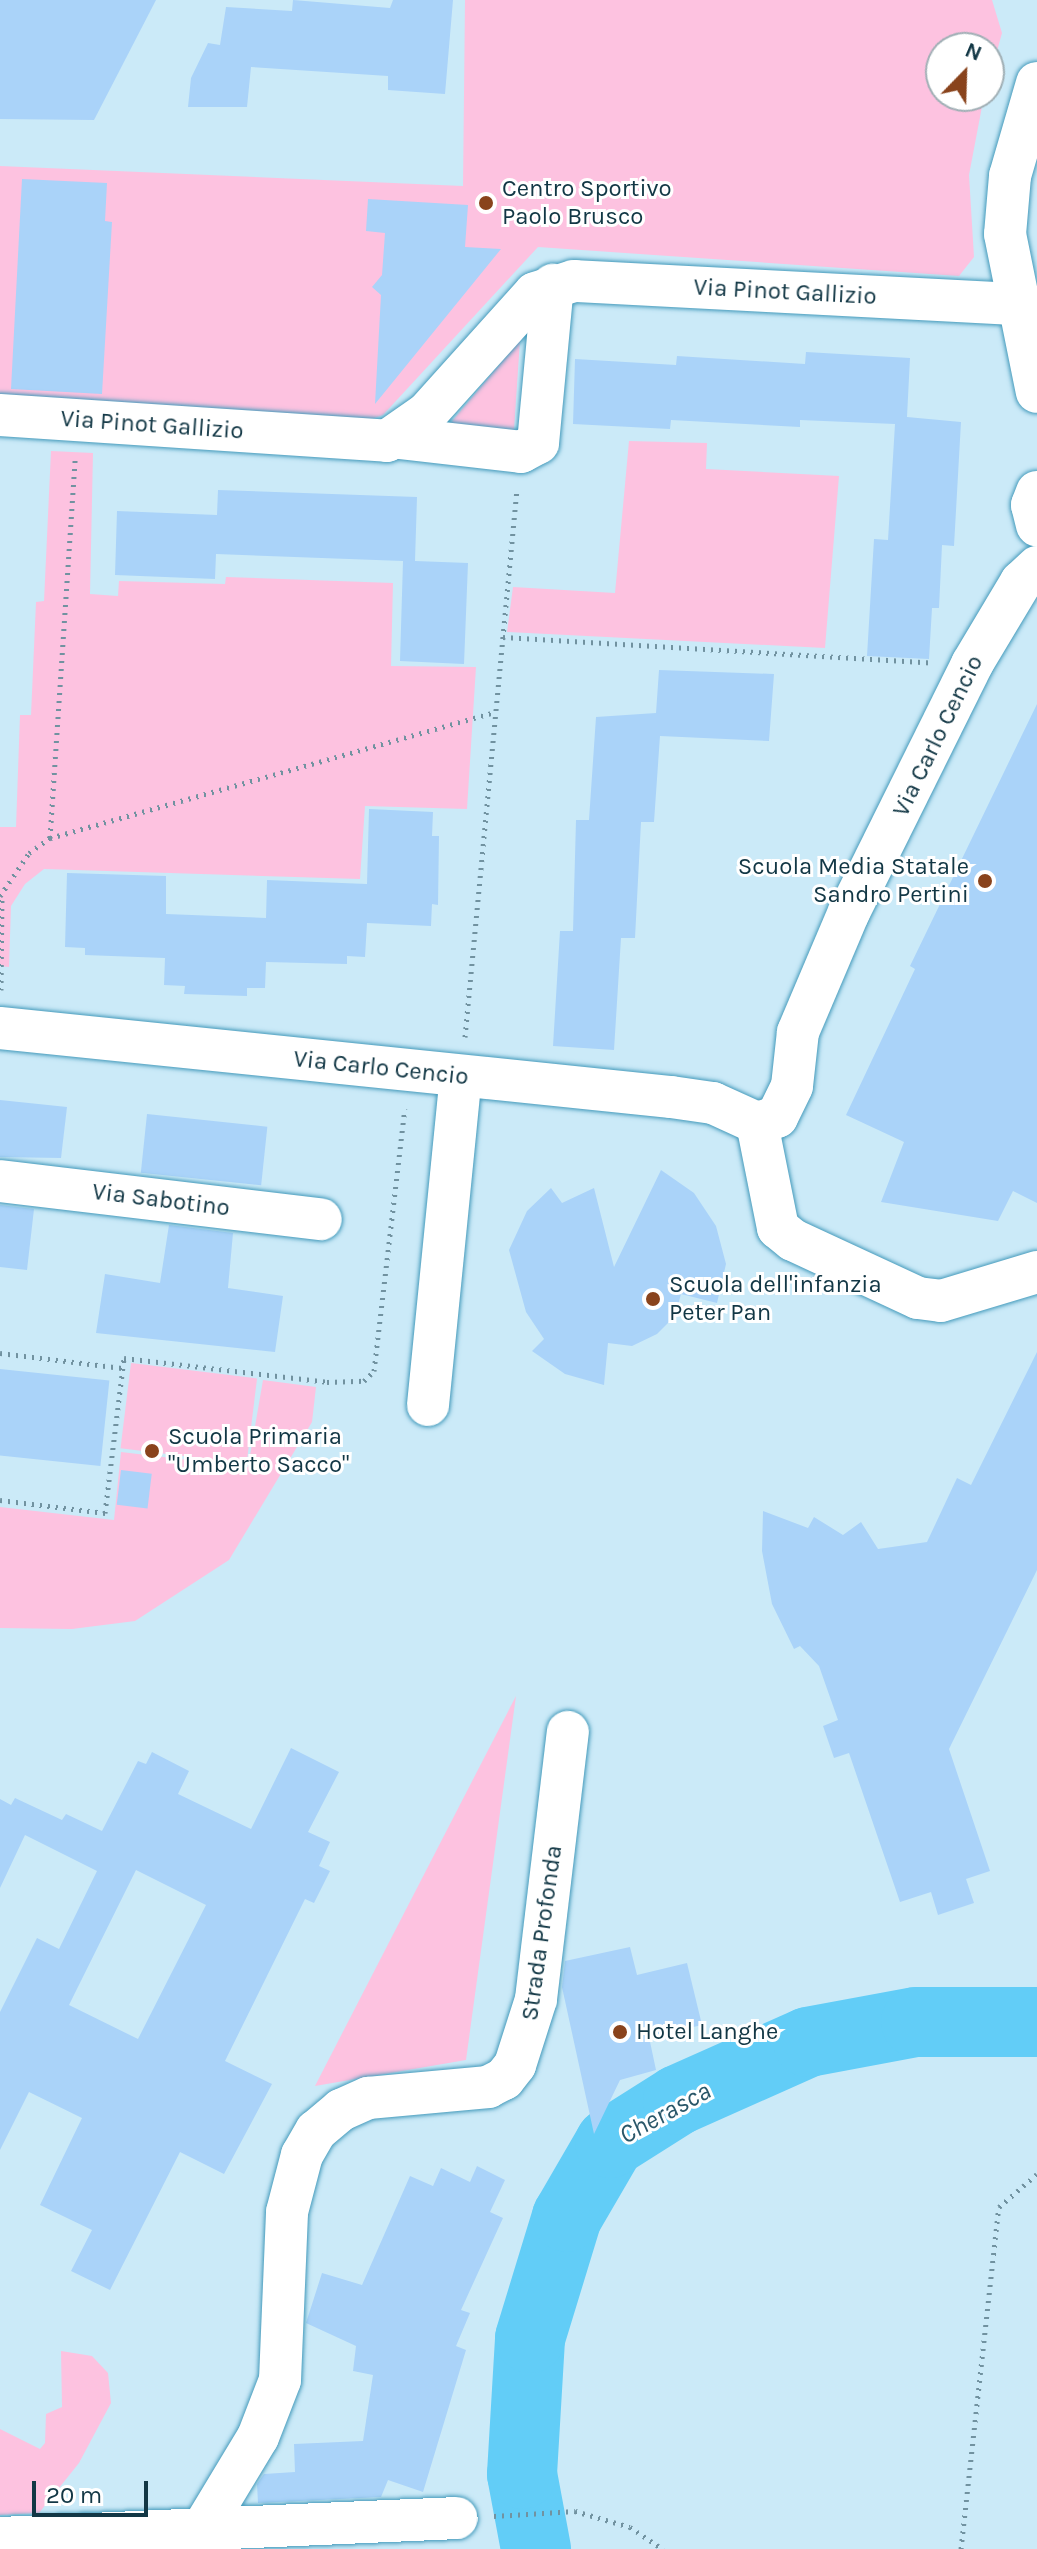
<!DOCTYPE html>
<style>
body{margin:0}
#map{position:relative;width:1037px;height:2549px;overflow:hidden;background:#cbeaf8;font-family:Karla,sans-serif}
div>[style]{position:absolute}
.green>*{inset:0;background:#fdc2e0;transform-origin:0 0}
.river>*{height:70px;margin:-35px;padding:0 35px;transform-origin:35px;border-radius:35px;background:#62cdf7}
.building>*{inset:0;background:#aad3f9;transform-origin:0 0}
.path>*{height:5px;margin-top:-2.5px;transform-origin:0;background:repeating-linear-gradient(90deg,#7192a0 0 2px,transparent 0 8px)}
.roads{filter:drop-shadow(0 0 2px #449abb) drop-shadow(0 0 2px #449abb)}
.minor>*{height:42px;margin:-21px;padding:0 21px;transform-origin:21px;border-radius:21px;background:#fff}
.dots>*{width:22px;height:22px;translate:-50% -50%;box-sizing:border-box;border:4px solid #fff;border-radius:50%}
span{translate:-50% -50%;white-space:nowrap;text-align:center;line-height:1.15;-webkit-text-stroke:6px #fff;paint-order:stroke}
.poi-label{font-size:24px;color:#123745}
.left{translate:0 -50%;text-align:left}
.right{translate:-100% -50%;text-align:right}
.street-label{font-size:24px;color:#123745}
.water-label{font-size:26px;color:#2a5769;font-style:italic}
.north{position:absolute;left:925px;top:32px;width:80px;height:80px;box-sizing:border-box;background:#fff;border:2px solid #a0afb5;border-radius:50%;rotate:23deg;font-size:22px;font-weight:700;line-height:32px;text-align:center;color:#123745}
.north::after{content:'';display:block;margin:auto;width:28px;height:36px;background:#89431c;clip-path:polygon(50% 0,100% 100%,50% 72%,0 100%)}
.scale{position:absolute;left:32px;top:2481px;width:116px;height:36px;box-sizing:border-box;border:4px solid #123745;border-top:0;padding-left:10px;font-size:24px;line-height:28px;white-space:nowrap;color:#123745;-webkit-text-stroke:6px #fff;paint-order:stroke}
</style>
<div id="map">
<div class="green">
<i style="clip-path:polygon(465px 0,992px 0,1002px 33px,989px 80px,989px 48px,941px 48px,941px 96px,984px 96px,969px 175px,974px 257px,959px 276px,538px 247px,383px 415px,366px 421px,0 399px,0 166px,463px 186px)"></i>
<i style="clip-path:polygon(520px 340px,514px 430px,448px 426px)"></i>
<i style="clip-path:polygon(629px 441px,707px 443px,706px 469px,839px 476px,825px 648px,507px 632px,513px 587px,615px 593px)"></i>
<i style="clip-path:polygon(51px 451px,93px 453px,90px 594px,118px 596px,119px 581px,225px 584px,226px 577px,393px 583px,391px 666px,476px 667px,467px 809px,365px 806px,360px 879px,44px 869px,25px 884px,11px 906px,9px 967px,0 966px,0 827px,16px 827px,20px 715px,31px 715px,36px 602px,44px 601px)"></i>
<i style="left:131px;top:1363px;width:127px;height:86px;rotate:7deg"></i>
<i style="clip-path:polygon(263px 1380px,316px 1387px,312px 1422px,229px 1560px,135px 1621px,72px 1629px,0 1628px,0 1507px,114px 1520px,121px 1452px,248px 1467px)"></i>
<i style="clip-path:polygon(516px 1696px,466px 2060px,315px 2086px)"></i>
<i style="clip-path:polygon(61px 2351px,92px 2356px,108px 2373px,111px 2403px,79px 2463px,39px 2513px,0 2515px,0 2429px,40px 2449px,45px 2443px,46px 2414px,62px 2407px)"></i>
</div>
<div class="river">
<i style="left:536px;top:2549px;width:76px;rotate:-100.6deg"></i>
<i style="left:522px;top:2474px;width:136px;rotate:-86.6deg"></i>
<i style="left:530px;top:2338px;width:127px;rotate:-73deg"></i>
<i style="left:567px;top:2217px;width:86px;rotate:-59.8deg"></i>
<i style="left:610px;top:2143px;width:80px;rotate:-32.3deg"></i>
<i style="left:678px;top:2100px;width:142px;rotate:-24deg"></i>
<i style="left:808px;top:2042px;width:110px;rotate:-10.5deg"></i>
<i style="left:916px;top:2022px;width:121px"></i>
</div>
<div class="building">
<i style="clip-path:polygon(0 0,156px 0,94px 120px,0 119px)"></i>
<i style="clip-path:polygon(293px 0,390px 8px,393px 0,453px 0,445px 94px,388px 90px,388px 76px,251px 67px,247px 107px,188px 107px,191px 78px,208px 43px,220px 45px,226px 7px,292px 11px)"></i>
<i style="clip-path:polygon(22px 179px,107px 183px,105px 221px,112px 222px,102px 394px,11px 389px)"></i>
<i style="clip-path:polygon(368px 199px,468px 205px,465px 247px,501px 249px,375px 404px,381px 295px,372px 287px,382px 275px,385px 233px,366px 231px)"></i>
<i style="clip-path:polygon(806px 352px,910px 358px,907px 417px,961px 422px,954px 546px,942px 545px,939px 608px,932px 608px,929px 659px,867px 656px,874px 539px,888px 540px,895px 424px,800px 420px,800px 427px,671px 420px,670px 429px,573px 424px,575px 359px,676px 365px,677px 356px,805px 364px)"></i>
<i style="clip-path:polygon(218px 490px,417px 497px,415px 561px,468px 563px,464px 664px,400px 661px,403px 561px,216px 554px,215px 579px,115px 575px,117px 511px,217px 515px)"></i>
<i style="clip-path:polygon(659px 670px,774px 674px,769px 741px,660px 736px,654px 822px,641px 822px,635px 938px,621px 938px,614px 1050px,553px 1046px,560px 931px,573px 931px,576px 820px,589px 820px,596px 717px,656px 713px)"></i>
<i style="clip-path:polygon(1037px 704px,1037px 1203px,1013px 1191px,998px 1221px,881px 1202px,904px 1142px,846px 1115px,915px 969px,910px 966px)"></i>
<i style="clip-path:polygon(369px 809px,433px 812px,432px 836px,439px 836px,438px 905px,432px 904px,431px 926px,367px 923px,365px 957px,347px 956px,347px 964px,266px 962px,265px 988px,247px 988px,247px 996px,184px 994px,185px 986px,164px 985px,165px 958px,85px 955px,85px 948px,65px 947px,67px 873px,166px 876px,166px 914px,266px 918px,267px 880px,367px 884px)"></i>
<i style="clip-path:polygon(0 1100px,67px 1107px,61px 1158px,0 1157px)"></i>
<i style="left:147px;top:1114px;width:121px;height:59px;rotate:6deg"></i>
<i style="clip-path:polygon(661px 1170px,694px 1193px,716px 1226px,726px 1264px,717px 1303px,681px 1294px,675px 1316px,657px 1334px,632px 1346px,608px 1343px,604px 1385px,565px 1374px,532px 1351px,544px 1339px,526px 1312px,509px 1250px,527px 1211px,551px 1188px,562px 1203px,594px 1188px,614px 1267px)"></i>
<i style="clip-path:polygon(0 1205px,34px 1209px,27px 1270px,0 1267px)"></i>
<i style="clip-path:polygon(169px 1225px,233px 1233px,228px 1288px,283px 1296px,275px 1352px,96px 1333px,105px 1274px,160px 1283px)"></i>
<i style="clip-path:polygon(1037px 1352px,1037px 1570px,949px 1749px,990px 1871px,966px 1879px,974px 1903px,938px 1915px,931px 1892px,900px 1902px,849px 1753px,834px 1758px,823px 1726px,838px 1720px,819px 1666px,800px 1646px,794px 1649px,772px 1604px,762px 1551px,763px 1511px,808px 1528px,814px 1517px,843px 1535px,861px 1522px,878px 1549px,927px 1542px,957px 1478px,971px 1485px)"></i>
<i style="left:0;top:1369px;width:110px;height:86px;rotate:6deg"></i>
<i style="left:121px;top:1470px;width:31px;height:35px;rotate:7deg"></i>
<i style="clip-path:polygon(evenodd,291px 1748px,339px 1772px,308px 1832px,330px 1842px,319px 1866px,330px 1871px,314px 1903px,305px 1899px,225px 2061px,272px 2084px,224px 2174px,180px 2152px,110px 2290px,71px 2271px,92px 2230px,40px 2205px,82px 2118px,29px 2092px,0 2150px,0 2012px,37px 1938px,59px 1949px,97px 1871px,25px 1835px,0 1888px,0 1799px,11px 1805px,15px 1798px,62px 1820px,66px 1814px,102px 1831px,138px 1761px,146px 1764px,152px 1752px,189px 1771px,178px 1794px,251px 1829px,291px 1748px,136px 1870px,206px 1905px,138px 2039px,69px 2005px,136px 1870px)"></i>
<i style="clip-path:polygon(630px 1947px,637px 1975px,687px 1963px,702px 2025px,649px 2037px,656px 2070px,620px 2080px,594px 2134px,562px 1987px,565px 1961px)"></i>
<i style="clip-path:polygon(477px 2166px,505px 2180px,490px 2212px,503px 2218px,461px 2310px,470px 2313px,456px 2346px,466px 2350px,423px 2492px,388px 2480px,381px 2497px,258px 2503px,257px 2484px,264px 2474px,295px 2472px,294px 2444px,363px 2441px,373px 2375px,353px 2371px,356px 2346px,306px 2323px,322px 2273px,362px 2285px,410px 2176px,433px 2186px,441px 2168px,470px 2182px)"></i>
</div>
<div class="path">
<i style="left:503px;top:637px;width:428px;rotate:3.4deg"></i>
<i style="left:50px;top:838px;width:379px;rotate:-86.2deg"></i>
<i style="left:0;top:896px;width:52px;rotate:-56deg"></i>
<i style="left:29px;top:853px;width:26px;rotate:-36deg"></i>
<i style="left:50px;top:838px;width:463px;rotate:-15.8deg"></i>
<i style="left:1px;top:990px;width:94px;rotate:-89.4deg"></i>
<i style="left:465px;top:1037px;width:550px;rotate:-84.58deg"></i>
<i style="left:0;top:1353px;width:123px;rotate:7deg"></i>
<i style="left:0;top:1500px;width:106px;rotate:7.1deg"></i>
<i style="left:105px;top:1513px;width:156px;rotate:-83deg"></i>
<i style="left:124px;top:1358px;width:204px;rotate:6.7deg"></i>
<i style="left:327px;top:1382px;width:37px;rotate:-2deg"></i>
<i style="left:364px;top:1381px;width:14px;rotate:-45deg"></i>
<i style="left:374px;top:1371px;width:264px;rotate:-83.3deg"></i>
<i style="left:494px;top:2516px;width:81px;rotate:-3.5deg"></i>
<i style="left:575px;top:2511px;width:57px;rotate:16.2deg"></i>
<i style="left:630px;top:2527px;width:40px;rotate:34deg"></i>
<i style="left:961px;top:2549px;width:344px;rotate:-83.7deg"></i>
<i style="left:999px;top:2207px;width:50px;rotate:-41deg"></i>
</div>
<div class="roads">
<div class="minor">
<i style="left:1037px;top:83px;width:97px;rotate:106.2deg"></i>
<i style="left:1010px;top:176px;width:58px;rotate:94.9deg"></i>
<i style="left:1005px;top:234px;width:161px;rotate:78.6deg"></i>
<i style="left:0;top:415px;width:388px;rotate:3.8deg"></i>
<i style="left:387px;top:441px;width:49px;rotate:-35deg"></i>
<i style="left:427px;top:413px;width:161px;rotate:-48deg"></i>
<i style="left:535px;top:293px;width:41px;rotate:-17.1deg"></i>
<i style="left:574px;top:281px;width:444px;rotate:3deg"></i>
<i style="left:399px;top:438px;width:123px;rotate:6.5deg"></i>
<i style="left:521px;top:452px;width:19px;rotate:-28deg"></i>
<i style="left:538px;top:443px;width:159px;rotate:-84.6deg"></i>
<i style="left:1037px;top:492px;width:14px;rotate:111deg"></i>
<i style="left:1032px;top:505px;width:21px;rotate:76deg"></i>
<i style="left:0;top:1028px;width:675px;rotate:5.87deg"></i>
<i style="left:671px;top:1097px;width:42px;rotate:8.1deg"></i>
<i style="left:713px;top:1103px;width:48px;rotate:24.4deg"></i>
<i style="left:757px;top:1123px;width:21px;rotate:-17deg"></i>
<i style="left:777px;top:1117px;width:34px;rotate:-64deg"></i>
<i style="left:792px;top:1086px;width:54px;rotate:-83.7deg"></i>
<i style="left:798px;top:1032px;width:130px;rotate:-67deg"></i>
<i style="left:849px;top:912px;width:277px;rotate:-63.6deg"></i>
<i style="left:972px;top:664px;width:96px;rotate:-59.1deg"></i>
<i style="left:1021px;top:582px;width:22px;rotate:-43deg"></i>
<i style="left:757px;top:1123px;width:107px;rotate:78.7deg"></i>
<i style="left:778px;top:1228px;width:19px;rotate:39deg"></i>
<i style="left:793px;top:1240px;width:138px;rotate:24.9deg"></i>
<i style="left:918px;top:1298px;width:23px;rotate:7deg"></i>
<i style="left:941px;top:1301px;width:100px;rotate:-16.8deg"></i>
<i style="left:0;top:1181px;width:323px;rotate:6.8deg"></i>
<i style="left:428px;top:1405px;width:330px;rotate:-84.3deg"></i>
<i style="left:203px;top:2528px;width:106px;rotate:-58.9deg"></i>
<i style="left:258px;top:2437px;width:61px;rotate:-68.9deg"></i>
<i style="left:280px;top:2380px;width:168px;rotate:-87.6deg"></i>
<i style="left:287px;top:2212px;width:59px;rotate:-75.3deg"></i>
<i style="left:302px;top:2155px;width:28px;rotate:-60deg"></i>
<i style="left:316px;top:2131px;width:33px;rotate:-40deg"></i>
<i style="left:341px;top:2110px;width:30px;rotate:-24deg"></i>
<i style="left:368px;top:2098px;width:121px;rotate:-5.2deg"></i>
<i style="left:488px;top:2087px;width:18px;rotate:-27deg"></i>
<i style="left:504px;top:2079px;width:18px;rotate:-52deg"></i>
<i style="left:515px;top:2065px;width:69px;rotate:-72.3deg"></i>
<i style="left:536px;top:1999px;width:269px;rotate:-83.2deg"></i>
<i style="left:0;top:2538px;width:457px;rotate:-2.5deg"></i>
</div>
</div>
<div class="dots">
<i style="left:486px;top:203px;background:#89431c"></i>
<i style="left:985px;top:881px;background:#89431c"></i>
<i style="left:653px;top:1299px;background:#89431c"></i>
<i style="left:152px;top:1451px;background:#89431c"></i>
<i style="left:620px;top:2032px;background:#89431c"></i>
</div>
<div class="poi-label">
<span class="left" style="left:502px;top:203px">Centro Sportivo<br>Paolo Brusco</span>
<span class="right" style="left:969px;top:881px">Scuola Media Statale<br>Sandro Pertini</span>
<span class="left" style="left:669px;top:1299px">Scuola dell'infanzia<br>Peter Pan</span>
<span class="left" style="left:168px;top:1451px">Scuola Primaria<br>"Umberto Sacco"</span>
<span class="left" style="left:636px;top:2032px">Hotel Langhe</span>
</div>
<div class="street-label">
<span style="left:785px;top:292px;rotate:3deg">Via Pinot Gallizio</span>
<span style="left:152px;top:425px;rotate:4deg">Via Pinot Gallizio</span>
<span style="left:938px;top:736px;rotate:-64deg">Via Carlo Cencio</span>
<span style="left:381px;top:1068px;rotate:6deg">Via Carlo Cencio</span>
<span style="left:161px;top:1200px;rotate:7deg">Via Sabotino</span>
<span style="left:542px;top:1933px;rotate:-82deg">Strada Profonda</span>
</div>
<div class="water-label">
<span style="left:665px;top:2113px;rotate:-29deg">Cherasca</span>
</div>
<div class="north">N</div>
<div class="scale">20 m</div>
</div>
